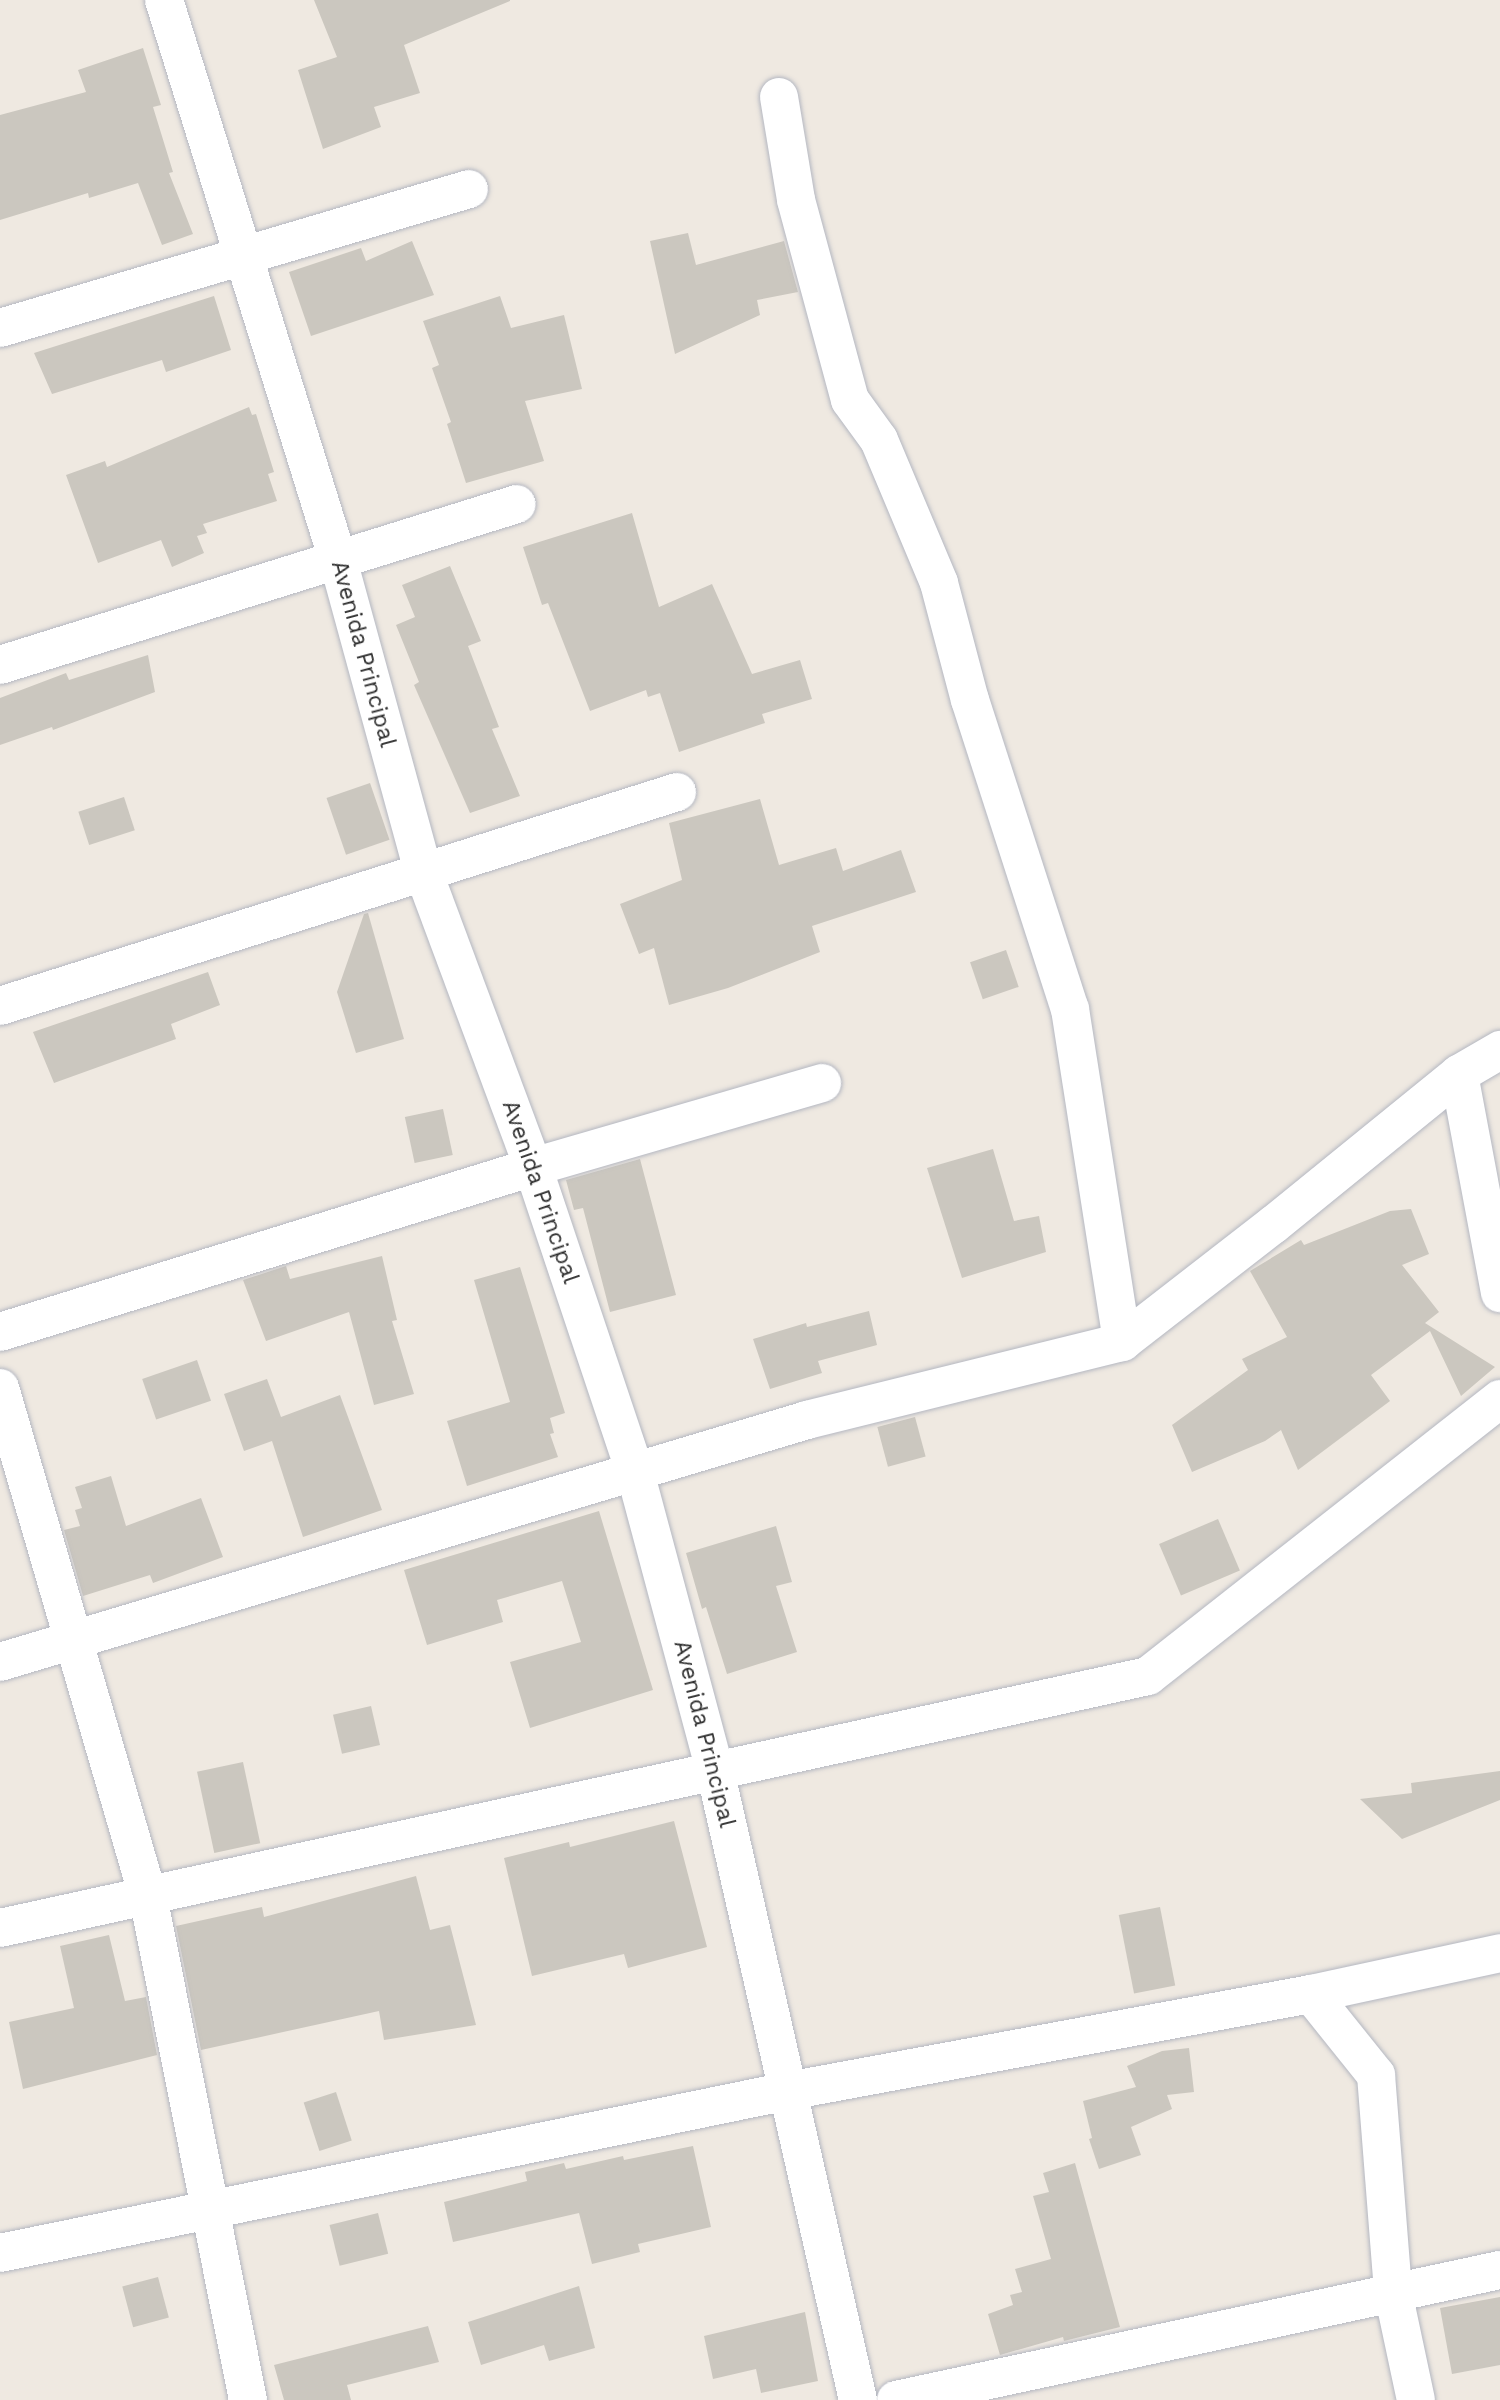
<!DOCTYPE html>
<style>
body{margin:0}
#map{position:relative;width:1500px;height:2400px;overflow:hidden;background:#efe9e1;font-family:"Work Sans",sans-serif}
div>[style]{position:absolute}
.building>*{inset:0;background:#cbc7bf;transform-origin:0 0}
.roads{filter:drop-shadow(0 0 2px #b4b7c1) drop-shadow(0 0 2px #b4b7c1)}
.minor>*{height:38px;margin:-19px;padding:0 19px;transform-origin:19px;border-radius:19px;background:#fff}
.tertiary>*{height:38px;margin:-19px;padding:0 19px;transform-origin:19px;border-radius:19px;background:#fff}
span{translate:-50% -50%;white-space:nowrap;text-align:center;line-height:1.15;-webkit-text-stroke:7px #fff;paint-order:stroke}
.street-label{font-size:23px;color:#2e2e2e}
</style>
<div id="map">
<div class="building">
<i style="clip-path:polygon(314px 0,510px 0,510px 1px,404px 45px,420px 93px,374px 107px,381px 127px,323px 149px,298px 70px,337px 57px)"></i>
<i style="clip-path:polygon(143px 48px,161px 105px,153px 107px,173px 172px,169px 173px,193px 234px,162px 245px,138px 183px,89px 198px,88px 193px,0 220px,0 115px,86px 92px,78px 70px)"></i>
<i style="clip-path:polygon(688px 233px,696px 265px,784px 241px,798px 292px,757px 300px,760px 315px,675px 354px,650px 241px)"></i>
<i style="clip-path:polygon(412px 241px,434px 295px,311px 336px,289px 272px,361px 248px,366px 261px)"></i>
<i style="clip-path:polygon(214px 296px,231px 350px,166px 372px,162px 360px,52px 394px,34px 353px)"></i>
<i style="clip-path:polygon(500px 296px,511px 328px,564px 315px,582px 389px,525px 401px,544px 461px,466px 483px,447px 424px,451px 422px,432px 368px,439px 365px,423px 321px)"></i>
<i style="clip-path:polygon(249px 407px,252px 415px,256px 414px,274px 472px,268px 474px,277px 501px,203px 524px,207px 533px,197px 536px,204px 553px,172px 567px,161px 540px,98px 563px,66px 475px,105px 461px,107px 467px)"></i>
<i style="clip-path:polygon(632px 513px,659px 607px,712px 584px,752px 674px,800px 660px,812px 699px,762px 714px,765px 723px,679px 752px,660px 693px,648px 697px,646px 690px,590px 711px,548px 603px,542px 605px,523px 547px)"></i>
<i style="clip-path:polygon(450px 566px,481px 641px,468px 646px,499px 727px,492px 729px,520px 796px,470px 813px,414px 685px,419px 682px,396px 625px,415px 617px,402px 585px)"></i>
<i style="clip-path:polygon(148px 655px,155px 692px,53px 730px,52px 727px,0 745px,0 698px,66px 673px,69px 680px)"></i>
<i style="left:370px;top:783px;width:60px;height:46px;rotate:71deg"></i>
<i style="left:124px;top:797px;width:35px;height:48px;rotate:72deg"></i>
<i style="clip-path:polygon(760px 799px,779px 865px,836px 848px,843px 871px,901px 850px,916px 892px,812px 926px,820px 952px,728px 988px,669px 1005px,654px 948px,639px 954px,620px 904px,682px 880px,669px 823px)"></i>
<i style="clip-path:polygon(368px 913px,404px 1039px,356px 1053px,337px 992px,364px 914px)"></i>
<i style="left:1006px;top:950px;width:39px;height:38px;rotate:71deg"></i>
<i style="clip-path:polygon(208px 972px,220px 1005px,171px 1024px,176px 1039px,54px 1083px,33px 1032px)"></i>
<i style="left:443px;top:1109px;width:47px;height:39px;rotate:78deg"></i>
<i style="clip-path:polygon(993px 1149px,1014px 1221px,1039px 1216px,1046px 1252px,962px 1278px,927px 1168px)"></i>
<i style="clip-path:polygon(640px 1159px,676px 1295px,610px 1312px,583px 1208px,574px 1210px,566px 1180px)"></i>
<i style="clip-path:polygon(1411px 1209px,1429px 1254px,1402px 1265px,1439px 1312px,1425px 1323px,1495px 1367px,1461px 1396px,1430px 1331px,1371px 1375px,1390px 1401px,1298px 1470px,1281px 1430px,1265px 1441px,1192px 1472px,1172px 1425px,1248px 1370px,1242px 1359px,1287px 1337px,1250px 1271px,1301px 1240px,1304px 1245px,1390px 1211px)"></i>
<i style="clip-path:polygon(382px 1256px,397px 1320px,392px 1321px,414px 1394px,374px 1405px,349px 1312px,266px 1341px,243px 1280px,286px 1266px,290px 1279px)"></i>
<i style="clip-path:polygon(520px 1267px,565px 1413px,550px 1418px,554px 1433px,550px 1434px,558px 1457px,467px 1486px,447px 1421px,510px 1402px,474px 1280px)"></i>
<i style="clip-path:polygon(869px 1311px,877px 1345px,818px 1361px,822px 1373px,770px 1389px,753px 1339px,806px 1323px,807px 1327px)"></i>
<i style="left:197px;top:1360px;width:43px;height:58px;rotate:71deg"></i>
<i style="clip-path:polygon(267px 1379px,281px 1417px,340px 1395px,382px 1510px,303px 1537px,272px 1441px,244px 1451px,224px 1394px)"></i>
<i style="left:915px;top:1417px;width:41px;height:39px;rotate:75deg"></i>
<i style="clip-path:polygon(111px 1476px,126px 1526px,201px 1498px,223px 1557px,153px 1583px,150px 1575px,83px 1596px,64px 1530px,80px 1526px,75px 1510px,82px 1508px,75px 1487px)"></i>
<i style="clip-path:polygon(599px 1511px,653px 1690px,530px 1728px,510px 1662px,581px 1642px,562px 1581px,497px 1600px,503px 1622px,427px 1645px,404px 1570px)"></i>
<i style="left:1218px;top:1519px;width:56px;height:64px;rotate:67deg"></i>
<i style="clip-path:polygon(776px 1526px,792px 1582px,776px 1586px,797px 1652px,727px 1674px,706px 1607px,702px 1609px,686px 1553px)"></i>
<i style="left:371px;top:1706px;width:40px;height:39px;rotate:77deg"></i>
<i style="left:243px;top:1762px;width:83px;height:47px;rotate:78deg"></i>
<i style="clip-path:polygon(1500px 1771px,1500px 1800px,1402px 1839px,1360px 1799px,1412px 1793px,1411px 1783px)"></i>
<i style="clip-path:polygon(674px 1821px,707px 1947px,628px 1968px,624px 1954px,532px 1976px,504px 1858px,569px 1842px,570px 1847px)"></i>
<i style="clip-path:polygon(416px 1876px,430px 1930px,450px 1925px,476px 2025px,384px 2040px,379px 2011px,201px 2050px,176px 1926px,262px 1907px,264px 1917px)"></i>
<i style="left:1160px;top:1907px;width:80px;height:42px;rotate:79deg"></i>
<i style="clip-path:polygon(109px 1935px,125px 2001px,146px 1997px,157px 2055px,23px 2089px,9px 2022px,74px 2008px,60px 1946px)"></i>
<i style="clip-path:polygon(1189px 2048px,1194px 2092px,1167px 2095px,1172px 2109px,1131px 2127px,1141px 2155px,1099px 2169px,1089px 2139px,1092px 2138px,1083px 2101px,1136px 2087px,1127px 2066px,1162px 2051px)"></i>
<i style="left:336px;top:2092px;width:51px;height:34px;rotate:72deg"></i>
<i style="clip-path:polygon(693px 2146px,711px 2227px,638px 2244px,640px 2252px,592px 2264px,579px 2213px,453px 2242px,444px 2202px,527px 2181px,525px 2172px,564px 2163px,566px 2169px,623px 2156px,624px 2160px)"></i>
<i style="clip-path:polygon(1075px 2163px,1120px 2327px,1064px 2341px,1063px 2337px,1000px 2355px,988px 2314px,1013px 2305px,1010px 2295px,1022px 2292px,1015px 2269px,1051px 2259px,1033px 2196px,1049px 2192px,1043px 2173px)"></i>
<i style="left:378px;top:2213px;width:42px;height:50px;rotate:76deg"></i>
<i style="left:158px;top:2277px;width:42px;height:37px;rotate:75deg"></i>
<i style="clip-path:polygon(579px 2286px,595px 2348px,549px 2361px,544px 2345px,481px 2365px,468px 2322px)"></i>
<i style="clip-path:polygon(1500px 2297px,1500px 2365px,1452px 2374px,1440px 2308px)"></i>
<i style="clip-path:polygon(805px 2312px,818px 2381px,761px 2393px,756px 2369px,713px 2379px,704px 2336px)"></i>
<i style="clip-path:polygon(428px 2326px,439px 2362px,347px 2385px,351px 2400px,284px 2400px,274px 2365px)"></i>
</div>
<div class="roads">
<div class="minor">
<i style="left:779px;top:97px;width:104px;rotate:80.6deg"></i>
<i style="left:796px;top:200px;width:207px;rotate:74.9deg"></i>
<i style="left:850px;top:400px;width:49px;rotate:54.1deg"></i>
<i style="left:879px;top:440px;width:155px;rotate:67.2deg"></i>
<i style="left:939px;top:583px;width:121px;rotate:75.2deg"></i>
<i style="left:970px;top:700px;width:325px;rotate:72.1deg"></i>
<i style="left:1070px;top:1009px;width:337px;rotate:81.1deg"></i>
<i style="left:0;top:328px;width:489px;rotate:-16.5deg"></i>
<i style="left:0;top:665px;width:541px;rotate:-17.3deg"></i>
<i style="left:0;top:1006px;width:710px;rotate:-17.54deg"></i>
<i style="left:1459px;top:1074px;width:223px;rotate:79.4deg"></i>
<i style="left:0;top:1332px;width:558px;rotate:-17.2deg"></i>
<i style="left:533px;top:1167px;width:301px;rotate:-16.2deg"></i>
<i style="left:0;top:1388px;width:529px;rotate:73.76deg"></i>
<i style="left:148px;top:1896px;width:514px;rotate:78.78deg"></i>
<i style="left:0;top:1662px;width:843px;rotate:-16.69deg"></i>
<i style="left:807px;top:1420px;width:325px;rotate:-13.9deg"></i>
<i style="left:1122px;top:1342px;width:191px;rotate:-37.8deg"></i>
<i style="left:1273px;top:1225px;width:240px;rotate:-39.1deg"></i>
<i style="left:1459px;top:1074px;width:48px;rotate:-30.3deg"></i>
<i style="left:0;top:1928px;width:1175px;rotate:-12.38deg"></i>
<i style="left:1148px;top:1676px;width:448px;rotate:-38.2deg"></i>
<i style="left:1311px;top:1994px;width:104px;rotate:51.3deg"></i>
<i style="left:1376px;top:2075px;width:218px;rotate:85.5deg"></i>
<i style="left:1393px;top:2292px;width:110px;rotate:78deg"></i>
<i style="left:0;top:2253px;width:804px;rotate:-11.62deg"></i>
<i style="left:788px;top:2091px;width:532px;rotate:-10.51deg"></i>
<i style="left:1311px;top:1994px;width:193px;rotate:-12.2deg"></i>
<i style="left:896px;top:2400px;width:618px;rotate:-12.15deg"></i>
</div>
<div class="tertiary">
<i style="left:164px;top:0;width:586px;rotate:72.74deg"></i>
<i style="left:338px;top:560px;width:322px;rotate:74.7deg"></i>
<i style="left:423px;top:871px;width:316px;rotate:69.6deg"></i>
<i style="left:533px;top:1167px;width:322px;rotate:71.5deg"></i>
<i style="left:635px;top:1472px;width:309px;rotate:75deg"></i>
<i style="left:715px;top:1770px;width:646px;rotate:77.21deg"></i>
</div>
</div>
<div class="street-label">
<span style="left:363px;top:654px;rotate:75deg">Avenida Principal</span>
<span style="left:540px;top:1192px;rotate:71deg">Avenida Principal</span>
<span style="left:704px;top:1734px;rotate:76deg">Avenida Principal</span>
</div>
</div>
